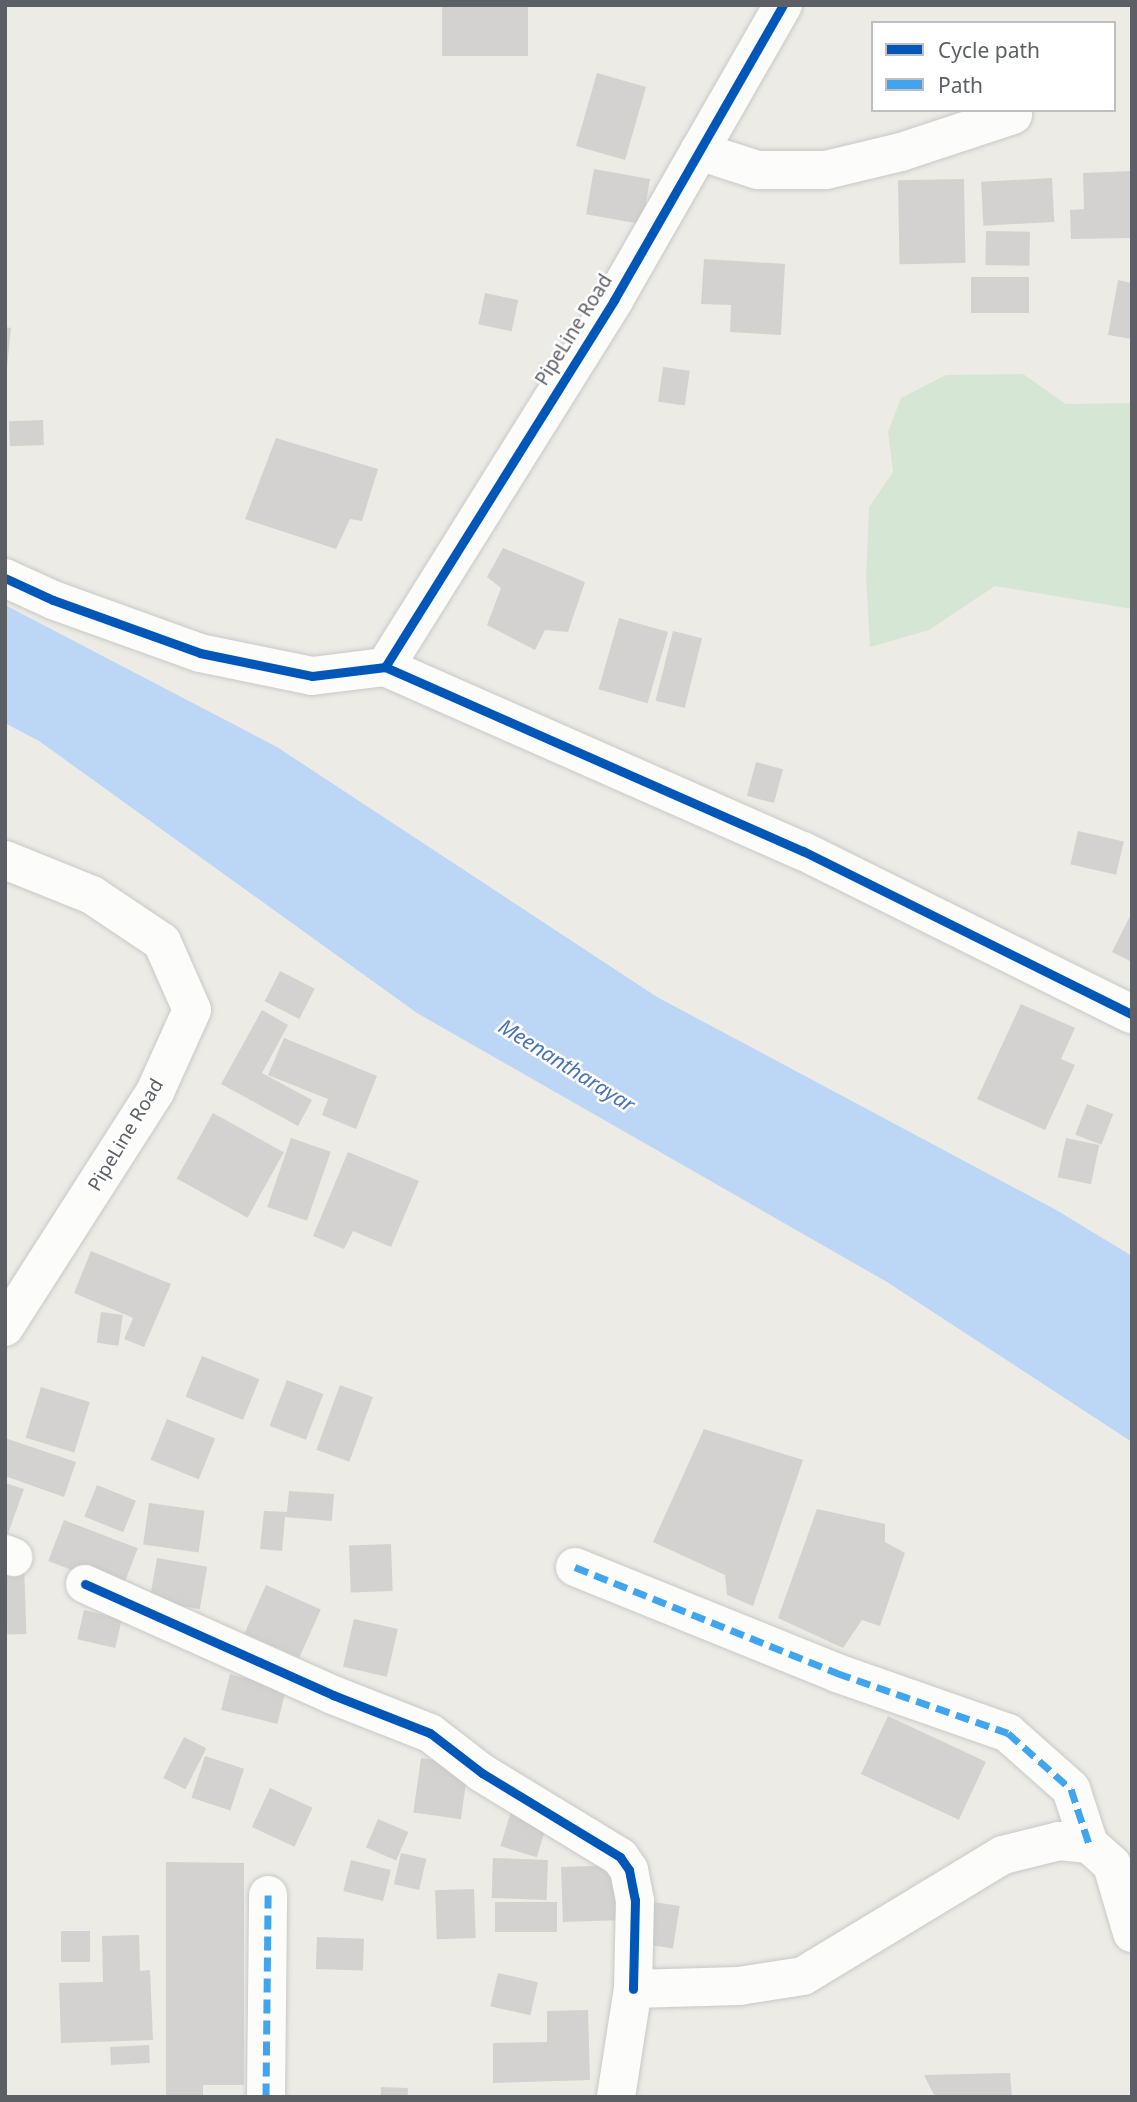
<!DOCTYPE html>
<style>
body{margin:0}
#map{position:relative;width:1137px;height:2102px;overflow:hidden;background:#ecebe6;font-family:"Noto Sans",sans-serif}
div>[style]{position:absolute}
.green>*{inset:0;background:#d5e7d4}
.water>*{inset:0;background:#bcd7f5}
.building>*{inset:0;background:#d3d2d0;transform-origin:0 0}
.roads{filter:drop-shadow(0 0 2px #c8c8c7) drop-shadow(0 0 2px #c8c8c7)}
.minor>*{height:38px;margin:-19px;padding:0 19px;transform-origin:19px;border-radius:19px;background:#fcfcfb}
.quiet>*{height:7px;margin-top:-3.5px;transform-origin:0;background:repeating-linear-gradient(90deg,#40a5ee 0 14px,transparent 0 21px)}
.cycleway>*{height:9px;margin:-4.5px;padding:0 4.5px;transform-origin:4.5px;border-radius:4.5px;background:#0057b8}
span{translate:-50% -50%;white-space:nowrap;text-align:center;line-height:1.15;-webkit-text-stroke:5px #fff;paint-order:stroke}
.street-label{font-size:19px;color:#5c5f64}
.water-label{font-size:21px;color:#4873b4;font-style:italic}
.frame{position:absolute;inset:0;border:7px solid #5c5f64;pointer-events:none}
.legend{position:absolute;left:871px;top:21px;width:245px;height:91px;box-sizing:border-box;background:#fff;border:2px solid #bebfc1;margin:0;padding:9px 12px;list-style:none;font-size:21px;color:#5c5f64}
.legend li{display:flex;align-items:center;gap:14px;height:35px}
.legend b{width:35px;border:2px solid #bebfc1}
</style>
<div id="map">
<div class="green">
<i style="clip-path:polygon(1023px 374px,1066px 404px,1132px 403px,1132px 609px,995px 586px,929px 630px,870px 647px,866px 576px,869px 507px,893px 472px,888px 432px,901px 398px,946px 375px)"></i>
</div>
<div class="water">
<i style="clip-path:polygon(5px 605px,277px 747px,657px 997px,1058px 1211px,1132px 1256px,1132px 1442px,887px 1282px,417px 1013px,39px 741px,5px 723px)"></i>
</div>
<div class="building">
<i style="left:442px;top:5px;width:86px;height:51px"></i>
<i style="left:597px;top:73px;width:51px;height:76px;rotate:16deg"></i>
<i style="left:594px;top:169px;width:57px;height:46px;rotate:10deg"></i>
<i style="clip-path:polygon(1131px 171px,1132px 238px,1071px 239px,1070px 210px,1084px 209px,1083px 173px)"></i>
<i style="left:1052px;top:178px;width:44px;height:71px;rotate:87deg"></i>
<i style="left:964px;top:179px;width:84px;height:66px;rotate:89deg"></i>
<i style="left:986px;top:231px;width:44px;height:34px;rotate:1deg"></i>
<i style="clip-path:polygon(704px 259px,785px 264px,781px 335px,730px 332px,731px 305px,701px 304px)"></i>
<i style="left:971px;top:277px;width:58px;height:36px"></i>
<i style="clip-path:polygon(1118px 280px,1132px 283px,1132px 339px,1108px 335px)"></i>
<i style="left:485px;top:293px;width:34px;height:32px;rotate:12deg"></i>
<i style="clip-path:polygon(5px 327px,11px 328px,7px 367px,5px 367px)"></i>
<i style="left:663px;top:367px;width:27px;height:35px;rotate:8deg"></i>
<i style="left:43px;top:420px;width:25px;height:34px;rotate:88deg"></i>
<i style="clip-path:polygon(276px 438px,378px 469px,362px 521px,350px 519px,336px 549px,245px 519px)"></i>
<i style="clip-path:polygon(503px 548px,585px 582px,568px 632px,545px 630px,535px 650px,487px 625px,501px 588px,487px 577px)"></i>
<i style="left:619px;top:618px;width:51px;height:74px;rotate:16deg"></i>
<i style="left:673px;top:631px;width:30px;height:72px;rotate:14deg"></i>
<i style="left:756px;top:762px;width:28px;height:35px;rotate:15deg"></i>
<i style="left:1078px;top:831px;width:47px;height:34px;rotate:13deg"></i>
<i style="clip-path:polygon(1132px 912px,1132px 962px,1112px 952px)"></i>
<i style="left:280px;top:971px;width:39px;height:34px;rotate:27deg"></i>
<i style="clip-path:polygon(1021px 1004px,1075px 1028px,1061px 1059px,1075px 1065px,1045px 1130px,977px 1099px)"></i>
<i style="clip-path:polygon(262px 1010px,288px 1025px,262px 1073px,312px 1100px,298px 1126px,221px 1084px)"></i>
<i style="clip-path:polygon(284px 1038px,377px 1076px,356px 1129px,322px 1115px,328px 1099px,268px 1075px)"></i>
<i style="left:1087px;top:1104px;width:28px;height:33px;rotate:21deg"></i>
<i style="left:213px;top:1113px;width:81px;height:75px;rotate:29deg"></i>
<i style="left:291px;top:1138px;width:42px;height:73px;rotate:19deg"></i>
<i style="left:1066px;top:1138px;width:34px;height:40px;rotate:12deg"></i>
<i style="clip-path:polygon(348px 1152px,419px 1181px,391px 1247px,353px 1231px,344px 1249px,313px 1236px)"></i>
<i style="clip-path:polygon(91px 1251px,171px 1284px,144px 1347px,124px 1339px,133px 1318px,74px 1293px)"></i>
<i style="left:101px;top:1312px;width:22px;height:31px;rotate:8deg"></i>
<i style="left:202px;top:1356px;width:62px;height:44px;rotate:22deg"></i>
<i style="left:287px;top:1380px;width:39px;height:49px;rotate:21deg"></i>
<i style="left:340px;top:1385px;width:35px;height:69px;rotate:20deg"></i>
<i style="left:41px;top:1387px;width:51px;height:53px;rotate:17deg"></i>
<i style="left:167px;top:1419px;width:52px;height:44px;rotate:22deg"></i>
<i style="clip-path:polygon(704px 1429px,803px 1460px,753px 1606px,727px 1595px,725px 1575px,653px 1542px)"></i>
<i style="clip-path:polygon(5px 1438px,76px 1462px,64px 1497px,5px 1476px)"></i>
<i style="clip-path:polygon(5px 1483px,24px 1489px,6px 1539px,5px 1539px)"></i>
<i style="left:97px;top:1485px;width:42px;height:34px;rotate:22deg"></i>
<i style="clip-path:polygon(289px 1491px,334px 1494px,332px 1521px,285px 1517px,282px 1551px,260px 1549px,264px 1511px,287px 1512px)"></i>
<i style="left:149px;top:1503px;width:56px;height:42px;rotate:8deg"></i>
<i style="clip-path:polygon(817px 1509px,885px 1524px,885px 1542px,905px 1553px,880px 1626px,862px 1620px,843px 1648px,778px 1618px)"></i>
<i style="left:64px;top:1520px;width:79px;height:44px;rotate:21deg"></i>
<i style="left:391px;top:1544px;width:47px;height:42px;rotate:88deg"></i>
<i style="left:157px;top:1558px;width:51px;height:43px;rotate:10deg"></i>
<i style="left:24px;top:1565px;width:69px;height:19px;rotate:88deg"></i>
<i style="left:266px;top:1585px;width:60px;height:53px;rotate:24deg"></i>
<i style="left:84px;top:1610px;width:39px;height:30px;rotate:13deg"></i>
<i style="left:354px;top:1619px;width:45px;height:49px;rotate:13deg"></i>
<i style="left:230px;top:1674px;width:58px;height:37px;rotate:14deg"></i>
<i style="left:888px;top:1716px;width:108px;height:64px;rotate:25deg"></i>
<i style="left:184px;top:1737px;width:25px;height:46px;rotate:27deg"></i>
<i style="left:205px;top:1756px;width:41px;height:44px;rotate:18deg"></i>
<i style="left:421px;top:1758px;width:48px;height:55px;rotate:8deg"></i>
<i style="left:270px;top:1788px;width:47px;height:43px;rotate:25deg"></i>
<i style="left:513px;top:1805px;width:38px;height:43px;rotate:17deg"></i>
<i style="left:378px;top:1819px;width:33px;height:31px;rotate:23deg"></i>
<i style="left:401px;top:1853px;width:26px;height:32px;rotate:13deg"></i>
<i style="left:493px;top:1858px;width:55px;height:40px;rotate:2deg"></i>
<i style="left:351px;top:1860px;width:41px;height:32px;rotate:14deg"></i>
<i style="clip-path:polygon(166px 1862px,244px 1863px,244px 2085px,203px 2085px,203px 2097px,166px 2097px)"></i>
<i style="left:621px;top:1865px;width:55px;height:60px;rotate:88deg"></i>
<i style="left:474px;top:1889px;width:49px;height:39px;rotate:88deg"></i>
<i style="left:557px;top:1902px;width:30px;height:62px;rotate:90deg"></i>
<i style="left:654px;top:1902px;width:26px;height:43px;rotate:9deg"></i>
<i style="left:61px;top:1931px;width:29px;height:31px"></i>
<i style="clip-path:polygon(139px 1935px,140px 1971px,150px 1970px,153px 2040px,61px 2043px,59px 1983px,103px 1982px,102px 1936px)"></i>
<i style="left:317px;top:1937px;width:47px;height:32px;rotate:2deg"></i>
<i style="left:498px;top:1973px;width:41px;height:34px;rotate:13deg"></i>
<i style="clip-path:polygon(588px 2010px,590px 2080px,493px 2083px,493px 2043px,547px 2042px,547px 2011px)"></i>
<i style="left:149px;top:2045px;width:18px;height:39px;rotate:87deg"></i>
<i style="clip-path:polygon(1010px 2073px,1012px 2097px,935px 2097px,924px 2075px)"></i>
<i style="left:381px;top:2087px;width:27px;height:10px;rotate:2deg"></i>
</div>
<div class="roads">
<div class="minor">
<i style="left:699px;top:151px;width:62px;rotate:17.9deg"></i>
<i style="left:758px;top:170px;width:68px"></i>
<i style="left:826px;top:170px;width:77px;rotate:-13.5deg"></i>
<i style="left:901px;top:152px;width:118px;rotate:-18.3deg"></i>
<i style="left:5px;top:578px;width:53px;rotate:24.6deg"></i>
<i style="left:53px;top:600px;width:156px;rotate:19.8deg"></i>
<i style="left:200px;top:653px;width:114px;rotate:11.6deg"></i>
<i style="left:312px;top:676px;width:74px;rotate:-7deg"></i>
<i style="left:385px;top:667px;width:457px;rotate:23.8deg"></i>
<i style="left:803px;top:851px;width:367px;rotate:26.4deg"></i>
<i style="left:385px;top:667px;width:433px;rotate:-58deg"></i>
<i style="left:614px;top:300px;width:340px;rotate:-60.2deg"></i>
<i style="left:5px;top:860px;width:94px;rotate:21.9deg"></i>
<i style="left:92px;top:895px;width:84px;rotate:33.9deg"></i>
<i style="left:162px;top:942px;width:74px;rotate:66.2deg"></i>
<i style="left:192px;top:1010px;width:90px;rotate:114.3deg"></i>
<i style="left:155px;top:1092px;width:279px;rotate:122.6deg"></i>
<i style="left:5px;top:1554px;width:9px;rotate:21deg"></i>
<i style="left:575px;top:1567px;width:283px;rotate:22deg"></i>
<i style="left:837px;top:1673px;width:181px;rotate:19.3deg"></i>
<i style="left:1008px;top:1733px;width:84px;rotate:41.6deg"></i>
<i style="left:1071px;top:1789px;width:58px;rotate:71.9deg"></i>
<i style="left:85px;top:1584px;width:272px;rotate:24.1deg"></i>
<i style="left:333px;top:1695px;width:104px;rotate:21.4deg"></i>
<i style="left:430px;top:1733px;width:66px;rotate:37.6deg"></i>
<i style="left:482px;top:1773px;width:162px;rotate:31.3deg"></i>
<i style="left:620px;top:1857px;width:16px;rotate:55deg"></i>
<i style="left:629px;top:1870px;width:31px;rotate:79deg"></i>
<i style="left:635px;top:1900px;width:89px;rotate:91.3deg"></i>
<i style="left:266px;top:2097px;width:202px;rotate:-89.4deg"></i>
<i style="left:616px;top:2097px;width:109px;rotate:-81.1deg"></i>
<i style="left:633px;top:1989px;width:106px;rotate:-1.6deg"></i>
<i style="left:739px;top:1986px;width:65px;rotate:-8.9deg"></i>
<i style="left:803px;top:1976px;width:234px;rotate:-31.2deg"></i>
<i style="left:1003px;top:1855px;width:58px;rotate:-14deg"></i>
<i style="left:1059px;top:1841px;width:30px;rotate:6deg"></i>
<i style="left:1089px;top:1844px;width:31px;rotate:42deg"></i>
<i style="left:1112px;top:1865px;width:71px;rotate:73.6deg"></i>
</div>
</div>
<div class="quiet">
<i style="left:575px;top:1567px;width:283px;rotate:22deg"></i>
<i style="left:837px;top:1673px;width:181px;rotate:19.3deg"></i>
<i style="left:1008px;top:1733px;width:84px;rotate:41.6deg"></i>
<i style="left:1071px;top:1789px;width:58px;rotate:71.9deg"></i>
<i style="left:266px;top:2097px;width:202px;rotate:-89.4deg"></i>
</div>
<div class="cycleway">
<i style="left:5px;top:578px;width:53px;rotate:24.6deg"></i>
<i style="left:53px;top:600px;width:156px;rotate:19.8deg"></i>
<i style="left:200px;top:653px;width:114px;rotate:11.6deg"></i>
<i style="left:312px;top:676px;width:74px;rotate:-7deg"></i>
<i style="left:385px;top:667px;width:457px;rotate:23.8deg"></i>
<i style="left:803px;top:851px;width:367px;rotate:26.4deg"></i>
<i style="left:385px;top:667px;width:433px;rotate:-58deg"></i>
<i style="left:614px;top:300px;width:340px;rotate:-60.2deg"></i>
<i style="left:85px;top:1584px;width:272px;rotate:24.1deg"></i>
<i style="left:333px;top:1695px;width:104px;rotate:21.4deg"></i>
<i style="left:430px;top:1733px;width:66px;rotate:37.6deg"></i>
<i style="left:482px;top:1773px;width:162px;rotate:31.3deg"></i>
<i style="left:620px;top:1857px;width:16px;rotate:55deg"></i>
<i style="left:629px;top:1870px;width:31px;rotate:79deg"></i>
<i style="left:635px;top:1900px;width:89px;rotate:91.3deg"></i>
</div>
<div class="street-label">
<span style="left:574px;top:330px;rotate:-58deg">PipeLine Road</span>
<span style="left:126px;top:1135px;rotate:-59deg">PipeLine Road</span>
</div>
<div class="water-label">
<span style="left:567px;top:1065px;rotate:32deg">Meenantharayar</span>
</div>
<div class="frame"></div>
<ul class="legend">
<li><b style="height:9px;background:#0057b8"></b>Cycle path</li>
<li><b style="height:9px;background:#40a5ee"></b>Path</li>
</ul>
</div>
